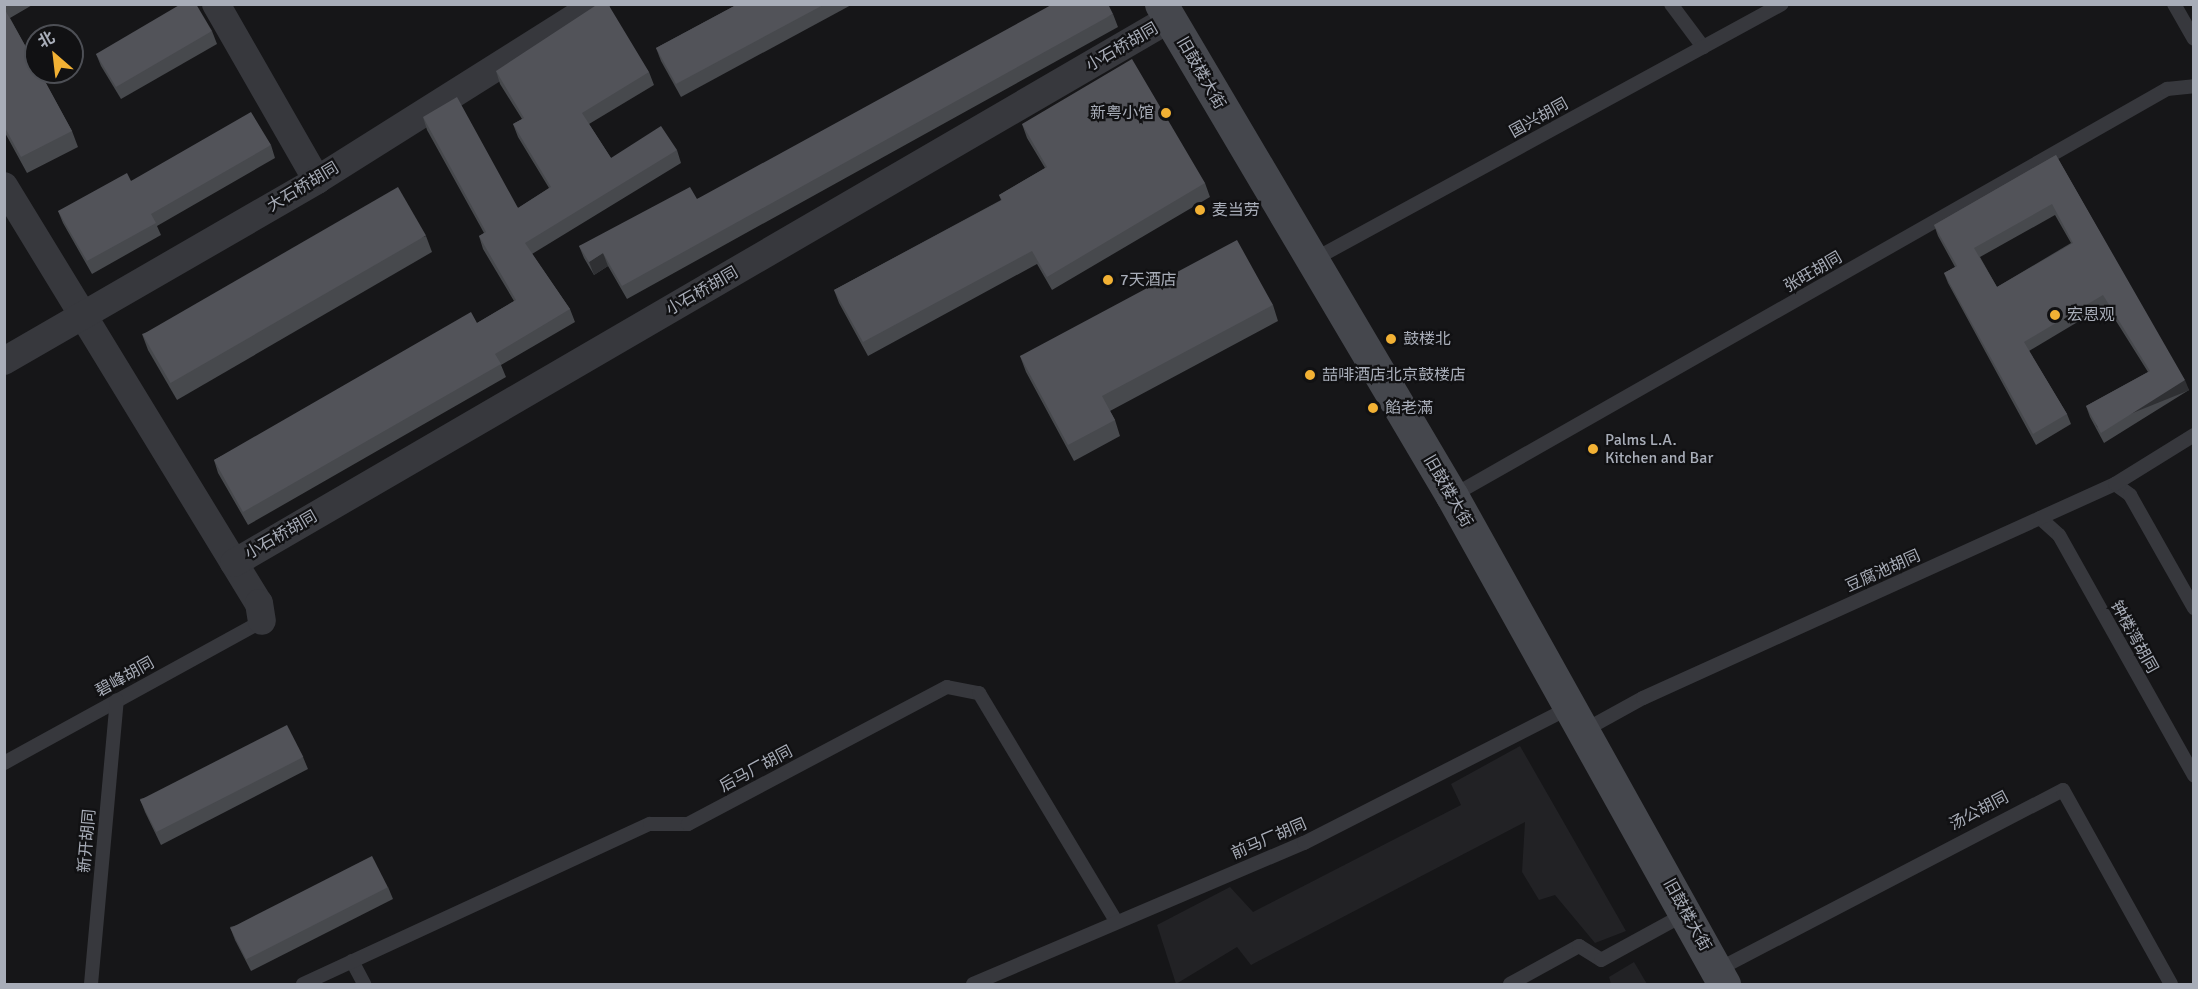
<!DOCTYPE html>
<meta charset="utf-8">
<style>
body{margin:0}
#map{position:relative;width:2198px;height:989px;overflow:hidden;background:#161618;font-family:Signika,"Noto Sans SC",sans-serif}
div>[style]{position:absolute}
.built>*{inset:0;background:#222225}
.service>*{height:14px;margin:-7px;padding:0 7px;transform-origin:7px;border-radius:7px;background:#37383d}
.minor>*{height:28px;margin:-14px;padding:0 14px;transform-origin:14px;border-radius:14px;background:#37383d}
.secondary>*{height:33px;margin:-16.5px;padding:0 16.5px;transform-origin:16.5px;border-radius:16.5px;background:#45474d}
.wall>*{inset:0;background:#47494d}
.shaded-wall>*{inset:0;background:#2f3033;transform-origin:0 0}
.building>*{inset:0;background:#525359;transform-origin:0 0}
.dots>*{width:16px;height:16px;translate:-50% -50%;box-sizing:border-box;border:3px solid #111113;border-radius:50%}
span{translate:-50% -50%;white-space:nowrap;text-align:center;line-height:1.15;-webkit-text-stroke:4.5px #111113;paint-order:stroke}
.street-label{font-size:16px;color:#a8adb8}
.poi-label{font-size:16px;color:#a8adb8}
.right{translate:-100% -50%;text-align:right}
.left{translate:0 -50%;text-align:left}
.frame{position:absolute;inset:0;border:6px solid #a8adb8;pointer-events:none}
.north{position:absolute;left:24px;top:24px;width:60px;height:60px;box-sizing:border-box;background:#111113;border:2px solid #4d4f55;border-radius:50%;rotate:332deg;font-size:16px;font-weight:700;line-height:24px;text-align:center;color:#a8adb8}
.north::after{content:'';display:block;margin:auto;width:21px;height:27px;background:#f2b134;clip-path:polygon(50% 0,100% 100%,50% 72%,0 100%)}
</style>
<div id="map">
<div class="built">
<i style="clip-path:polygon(1520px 746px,1626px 931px,1595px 943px,1555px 895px,1539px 900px,1522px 872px,1525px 822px,1251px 965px,1237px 947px,1176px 984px,1157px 925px,1230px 887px,1253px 912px,1461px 805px,1451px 784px)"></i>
<i style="clip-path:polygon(1634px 962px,1647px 984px,1611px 984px,1609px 977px)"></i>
</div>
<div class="service">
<i style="left:1671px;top:4px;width:54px;rotate:53.3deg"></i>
<i style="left:2174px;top:4px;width:40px;rotate:60.3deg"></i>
<i style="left:1313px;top:260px;width:534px;rotate:-28.63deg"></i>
<i style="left:2115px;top:484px;width:19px;rotate:36deg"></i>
<i style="left:2130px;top:495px;width:130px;rotate:60.5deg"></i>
<i style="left:1452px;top:496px;width:823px;rotate:-29.65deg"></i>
<i style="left:2167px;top:89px;width:27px;rotate:-6deg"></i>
<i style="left:2040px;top:518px;width:25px;rotate:42deg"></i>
<i style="left:2059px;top:535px;width:276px;rotate:60.7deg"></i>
<i style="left:1583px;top:731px;width:68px;rotate:-28.8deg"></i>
<i style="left:1643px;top:698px;width:518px;rotate:-24.39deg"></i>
<i style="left:2115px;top:484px;width:93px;rotate:-31.8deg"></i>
<i style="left:4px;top:763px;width:294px;rotate:-28.8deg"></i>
<i style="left:352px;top:961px;width:26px;rotate:62deg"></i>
<i style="left:1717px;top:970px;width:390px;rotate:-27.5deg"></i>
<i style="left:2063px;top:790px;width:222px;rotate:60.9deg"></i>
<i style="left:91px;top:984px;width:285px;rotate:-84.8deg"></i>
<i style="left:303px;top:984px;width:382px;rotate:-24.8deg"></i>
<i style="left:650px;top:824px;width:38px"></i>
<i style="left:688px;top:824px;width:293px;rotate:-27.9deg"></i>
<i style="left:947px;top:687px;width:33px;rotate:11deg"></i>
<i style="left:979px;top:693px;width:266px;rotate:59deg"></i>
<i style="left:973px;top:984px;width:360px;rotate:-23.1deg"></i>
<i style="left:1304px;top:843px;width:300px;rotate:-27deg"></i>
<i style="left:1510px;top:984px;width:79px;rotate:-28.8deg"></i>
<i style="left:1579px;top:946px;width:26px;rotate:32deg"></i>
<i style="left:1601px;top:960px;width:96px;rotate:-28.7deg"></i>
</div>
<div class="minor">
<i style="left:216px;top:4px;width:203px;rotate:60.2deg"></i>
<i style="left:4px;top:186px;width:489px;rotate:58.6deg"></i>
<i style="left:259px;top:603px;width:18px;rotate:81deg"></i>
<i style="left:4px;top:361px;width:362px;rotate:-30deg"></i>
<i style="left:317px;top:180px;width:330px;rotate:-32.2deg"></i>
<i style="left:234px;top:563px;width:1082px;rotate:-30.19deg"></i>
</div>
<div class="secondary">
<i style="left:1161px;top:4px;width:572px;rotate:59.4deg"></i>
<i style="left:1452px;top:496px;width:559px;rotate:60.87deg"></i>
</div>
<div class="wall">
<i style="clip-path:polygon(4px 4px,34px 4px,10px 18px,72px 131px,78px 147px,27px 173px,4px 131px)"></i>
<i style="clip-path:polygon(738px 4px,853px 4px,681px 97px,661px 61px,656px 48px)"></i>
<i style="clip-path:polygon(1113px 14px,1118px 27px,627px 299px,608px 266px,594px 275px,584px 258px,579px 246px,697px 199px)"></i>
<i style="clip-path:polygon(212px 31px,217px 44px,121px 99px,101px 66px,96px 54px)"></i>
<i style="clip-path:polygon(496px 71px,649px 72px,654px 85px,589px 124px,611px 158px,677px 150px,681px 163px,532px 254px,570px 309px,575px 322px,501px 365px,506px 377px,248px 525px,218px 473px,214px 460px,477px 323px,514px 301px,483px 249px,479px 236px,484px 233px,427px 130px,423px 117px,518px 208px,549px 188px,518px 137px,513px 124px,522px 119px,500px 84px)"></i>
<i style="clip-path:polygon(1022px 124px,1205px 183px,1210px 197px,1052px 290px,1037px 264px,868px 356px,839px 303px,834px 290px,1001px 200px,999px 195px,1045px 168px,1027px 138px)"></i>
<i style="clip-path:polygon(271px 145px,275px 158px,157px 226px,161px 235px,92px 274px,63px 223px,58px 211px,131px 181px)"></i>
<i style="clip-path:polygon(evenodd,2056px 155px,2189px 390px,2104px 443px,2090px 417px,2086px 406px,2148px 372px,2106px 305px,2029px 351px,2067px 414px,2071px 424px,2036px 445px,1948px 283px,1944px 273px,1955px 267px,1938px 236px,1934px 225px,2056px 155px,2055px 215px,2071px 243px,1997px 287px,1980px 257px,2055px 215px)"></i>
<i style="clip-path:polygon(426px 236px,432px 252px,177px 400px,148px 350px,142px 334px)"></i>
<i style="clip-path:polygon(1273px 305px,1278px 321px,1110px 411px,1115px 420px,1120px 436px,1074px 461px,1026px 372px,1020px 356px)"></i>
<i style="clip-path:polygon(303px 757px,308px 769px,161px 845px,145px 812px,140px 799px)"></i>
<i style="clip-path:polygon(388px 887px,393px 899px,251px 971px,235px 940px,230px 927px)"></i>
</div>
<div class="shaded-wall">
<i style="clip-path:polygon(603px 253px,608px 266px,594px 275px,589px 262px)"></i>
<i style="left:2185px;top:380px;width:11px;height:99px;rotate:68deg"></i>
</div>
<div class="building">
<i style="clip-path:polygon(181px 4px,196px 4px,212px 31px,116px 87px,96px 54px)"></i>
<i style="clip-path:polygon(598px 4px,608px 4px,649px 72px,582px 113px,611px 158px,661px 126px,677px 150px,525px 243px,570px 309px,495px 354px,501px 364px,243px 512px,214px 460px,471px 312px,477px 323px,516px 300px,479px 236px,486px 232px,423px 117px,457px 97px,518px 208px,551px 187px,513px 124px,524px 118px,496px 71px)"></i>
<i style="clip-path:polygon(738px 4px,825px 4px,676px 84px,656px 48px)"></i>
<i style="clip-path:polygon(1053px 4px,1108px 4px,1113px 14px,622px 286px,603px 253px,589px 262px,579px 246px,690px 187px,697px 199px)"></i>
<i style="clip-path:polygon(4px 8px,36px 65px,36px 72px,40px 72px,72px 131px,21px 157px,4px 126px)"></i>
<i style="clip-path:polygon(1132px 59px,1205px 183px,1047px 277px,1032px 251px,863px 342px,834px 290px,1002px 200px,999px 195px,1047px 167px,1022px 124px)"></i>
<i style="clip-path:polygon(251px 112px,271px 145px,151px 214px,156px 223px,87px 261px,58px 211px,127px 173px,131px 181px)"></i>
<i style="clip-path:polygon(evenodd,2056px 155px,2185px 380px,2101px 433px,2086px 406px,2150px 371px,2103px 295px,2024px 342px,2067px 414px,2033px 434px,1944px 273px,1957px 266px,1934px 225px,2056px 155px,2052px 204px,2073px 243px,1997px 287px,1974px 248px,2052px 204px)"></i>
<i style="left:398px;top:187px;width:56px;height:295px;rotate:60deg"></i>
<i style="clip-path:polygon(1237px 240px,1273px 305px,1102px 396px,1115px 420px,1068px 445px,1020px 356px)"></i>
<i style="left:287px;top:725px;width:36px;height:165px;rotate:63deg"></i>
<i style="left:372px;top:856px;width:35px;height:159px;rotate:63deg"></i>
</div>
<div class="dots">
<i style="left:1166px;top:113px;background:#f2b134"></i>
<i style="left:1200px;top:210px;background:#f2b134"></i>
<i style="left:1108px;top:280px;background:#f2b134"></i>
<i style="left:2055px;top:315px;background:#f2b134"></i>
<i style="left:1391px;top:339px;background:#f2b134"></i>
<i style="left:1310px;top:375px;background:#f2b134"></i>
<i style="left:1373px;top:408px;background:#f2b134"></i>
<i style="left:1593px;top:449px;background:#f2b134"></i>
</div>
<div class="street-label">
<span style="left:1122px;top:47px;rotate:-30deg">小石桥胡同</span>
<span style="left:1201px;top:73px;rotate:60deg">旧鼓楼大街</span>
<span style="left:1539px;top:118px;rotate:-29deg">国兴胡同</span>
<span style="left:303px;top:187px;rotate:-31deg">大石桥胡同</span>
<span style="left:1813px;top:272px;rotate:-30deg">张旺胡同</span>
<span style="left:702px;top:291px;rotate:-30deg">小石桥胡同</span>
<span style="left:1448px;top:491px;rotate:60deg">旧鼓楼大街</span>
<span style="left:281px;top:535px;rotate:-30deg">小石桥胡同</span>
<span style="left:1883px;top:571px;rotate:-24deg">豆腐池胡同</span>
<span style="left:2134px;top:637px;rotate:61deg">钟楼湾胡同</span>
<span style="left:125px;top:677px;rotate:-29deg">碧峰胡同</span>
<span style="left:756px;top:769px;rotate:-28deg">后马厂胡同</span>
<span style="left:1979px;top:811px;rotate:-28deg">汤公胡同</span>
<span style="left:1269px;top:839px;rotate:-23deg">前马厂胡同</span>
<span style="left:87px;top:841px;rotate:-85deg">新开胡同</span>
<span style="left:1687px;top:915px;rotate:61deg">旧鼓楼大街</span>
</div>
<div class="poi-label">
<span class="right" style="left:1154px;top:113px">新粤小馆</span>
<span class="left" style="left:1212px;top:210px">麦当劳</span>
<span class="left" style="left:1120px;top:280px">7天酒店</span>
<span class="left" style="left:2067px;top:315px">宏恩观</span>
<span class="left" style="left:1403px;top:339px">鼓楼北</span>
<span class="left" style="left:1322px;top:375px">喆啡酒店北京鼓楼店</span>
<span class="left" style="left:1385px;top:408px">餡老滿</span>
<span class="left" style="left:1605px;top:449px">Palms L.A.<br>Kitchen and Bar</span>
</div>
<div class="frame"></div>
<div class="north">北</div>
</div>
